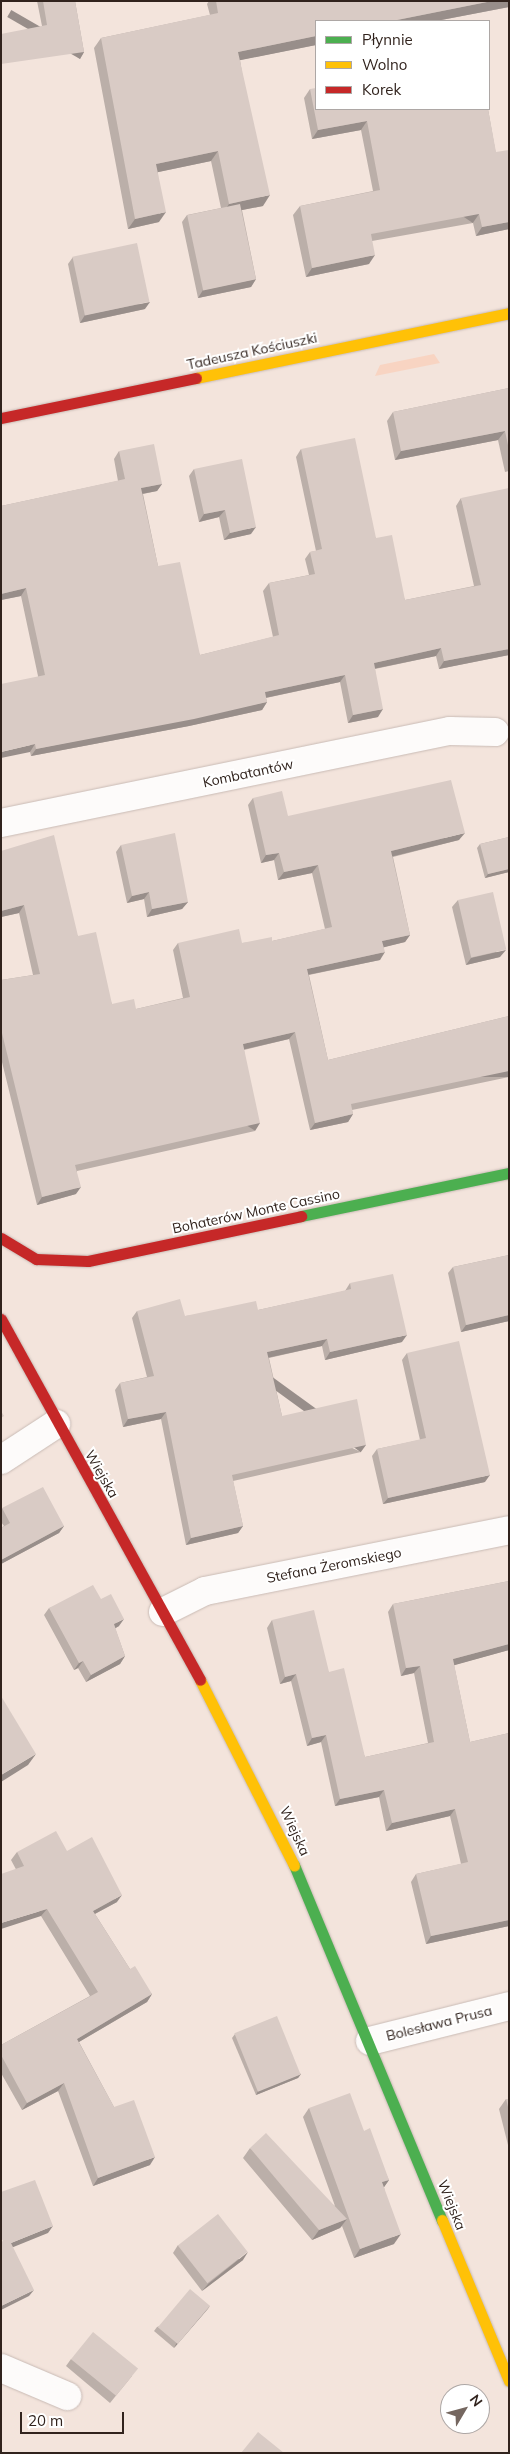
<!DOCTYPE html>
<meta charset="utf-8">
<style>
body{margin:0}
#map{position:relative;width:510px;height:2454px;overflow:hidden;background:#f3e4dc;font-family:Mulish,sans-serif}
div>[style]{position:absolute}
.green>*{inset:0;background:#f8d4c2}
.roads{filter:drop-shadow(0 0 1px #c9bbb5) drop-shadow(0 0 1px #c9bbb5)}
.street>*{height:28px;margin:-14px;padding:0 14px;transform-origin:14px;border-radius:14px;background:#fdfbfa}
.fast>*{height:11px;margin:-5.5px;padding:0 5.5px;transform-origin:5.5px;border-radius:5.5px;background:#4caf50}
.slow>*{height:11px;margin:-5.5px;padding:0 5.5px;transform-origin:5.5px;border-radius:5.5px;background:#ffc107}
.jam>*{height:11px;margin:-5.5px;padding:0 5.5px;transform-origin:5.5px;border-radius:5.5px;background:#c62828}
.wall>*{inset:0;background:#bbafa9}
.shaded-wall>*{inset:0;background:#988e8a;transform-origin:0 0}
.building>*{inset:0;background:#d9cbc5;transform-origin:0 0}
span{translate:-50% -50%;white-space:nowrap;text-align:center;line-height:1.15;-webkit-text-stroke:4px #fff;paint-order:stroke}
.street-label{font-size:14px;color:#31231d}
.frame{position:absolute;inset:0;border:2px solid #31231d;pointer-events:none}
.legend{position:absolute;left:315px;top:20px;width:175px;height:90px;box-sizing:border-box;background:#fff;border:1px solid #ada7a5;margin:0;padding:6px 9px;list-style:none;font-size:15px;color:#31231d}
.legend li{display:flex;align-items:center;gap:10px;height:25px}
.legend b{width:25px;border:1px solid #ada7a5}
.north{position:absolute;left:440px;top:2384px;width:50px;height:50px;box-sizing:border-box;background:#fff;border:1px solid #ada7a5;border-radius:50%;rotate:53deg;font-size:14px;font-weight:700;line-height:20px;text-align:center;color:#31231d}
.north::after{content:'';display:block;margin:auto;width:18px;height:22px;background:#756760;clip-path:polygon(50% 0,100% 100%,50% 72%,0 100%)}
.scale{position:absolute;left:20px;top:2412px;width:104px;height:22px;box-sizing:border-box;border:2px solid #31231d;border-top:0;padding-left:6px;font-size:15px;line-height:18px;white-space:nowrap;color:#31231d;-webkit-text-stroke:4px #fff;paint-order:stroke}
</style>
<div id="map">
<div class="green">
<i style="clip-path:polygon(434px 354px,440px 363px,375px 376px,380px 365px)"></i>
</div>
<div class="roads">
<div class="street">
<i style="left:1px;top:823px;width:458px;rotate:-11.6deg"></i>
<i style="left:450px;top:731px;width:45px;rotate:1.3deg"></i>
<i style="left:1px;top:1460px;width:66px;rotate:-33.2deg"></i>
<i style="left:163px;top:1612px;width:47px;rotate:-26.6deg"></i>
<i style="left:205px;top:1591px;width:310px;rotate:-11.3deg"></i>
<i style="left:370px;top:2041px;width:143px;rotate:-14.1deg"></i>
<i style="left:1px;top:2368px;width:72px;rotate:23deg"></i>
</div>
<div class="fast">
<i style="left:301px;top:1216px;width:212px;rotate:-11.7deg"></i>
<i style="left:294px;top:1865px;width:385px;rotate:67.4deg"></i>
</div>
<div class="slow">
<i style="left:196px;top:378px;width:320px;rotate:-11.7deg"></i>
<i style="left:200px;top:1680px;width:208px;rotate:63.1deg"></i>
<i style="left:442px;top:2220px;width:174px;rotate:67.4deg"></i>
</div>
<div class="jam">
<i style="left:1px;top:418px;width:199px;rotate:-11.6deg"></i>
<i style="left:1px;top:1238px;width:41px;rotate:31deg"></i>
<i style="left:36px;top:1259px;width:52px;rotate:2.2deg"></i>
<i style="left:88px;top:1261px;width:218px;rotate:-11.9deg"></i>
<i style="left:1px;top:1319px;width:412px;rotate:61.1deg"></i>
</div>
</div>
<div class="wall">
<i style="clip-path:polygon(37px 1px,75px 1px,84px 52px,80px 59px,42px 26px)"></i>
<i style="clip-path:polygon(209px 1px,509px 1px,509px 7px,436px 21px,316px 21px,316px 45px,240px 60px,263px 206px,242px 210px,256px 279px,251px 287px,198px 298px,182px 222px,187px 215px,221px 208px,211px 161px,158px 172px,159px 222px,128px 229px,94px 48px,101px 38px,210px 15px,207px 4px)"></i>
<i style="clip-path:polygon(310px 89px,488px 109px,509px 229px,476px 236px,473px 223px,372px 241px,369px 264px,306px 277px,293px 215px,300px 206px,373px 191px,361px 130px,312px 139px,304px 98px)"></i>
<i style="clip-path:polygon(73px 257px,145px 309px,80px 323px,68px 264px)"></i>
<i style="clip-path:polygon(509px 388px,509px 471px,505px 472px,498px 440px,395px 460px,387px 421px,393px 412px)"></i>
<i style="clip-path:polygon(301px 449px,376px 538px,405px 600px,474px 586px,456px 506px,461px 498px,509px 655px,439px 669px,436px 656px,375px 669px,378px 717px,348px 723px,340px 682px,266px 698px,267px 702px,262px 710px,189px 726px,31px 756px,30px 752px,38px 676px,21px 596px,1px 600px,1px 506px,118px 481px,114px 459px,119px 451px,162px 484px,157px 491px,143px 494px,158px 566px,200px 655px,273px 637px,263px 591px,269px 583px,309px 575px,305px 559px,310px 552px,316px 551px,296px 457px)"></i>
<i style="clip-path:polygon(194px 469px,251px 534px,224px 540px,219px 517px,199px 522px,189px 476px)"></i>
<i style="clip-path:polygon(253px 798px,288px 816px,459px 840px,393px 857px,410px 935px,405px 942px,384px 947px,380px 960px,309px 975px,328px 1060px,509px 1016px,509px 1077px,352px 1110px,353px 1114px,348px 1122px,310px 1130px,289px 1039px,244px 1050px,255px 1131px,77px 1171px,76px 1194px,37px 1205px,1px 1058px,1px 980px,33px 975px,19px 913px,1px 917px,1px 851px,78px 936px,112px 1004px,136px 1009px,183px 998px,173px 950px,178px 943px,242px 943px,272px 941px,325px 929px,312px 873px,278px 880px,274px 860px,261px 863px,248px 805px)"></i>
<i style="clip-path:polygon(509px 837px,509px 872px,485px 878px,477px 848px,480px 844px)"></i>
<i style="clip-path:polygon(121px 845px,188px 902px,182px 909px,147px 917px,144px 899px,127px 903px,116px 852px)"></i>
<i style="clip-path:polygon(458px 900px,500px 957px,466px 965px,452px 907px)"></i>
<i style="clip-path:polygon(509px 1255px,509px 1321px,461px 1332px,448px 1273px,453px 1267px)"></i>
<i style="clip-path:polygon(350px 1283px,402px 1342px,325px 1360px,322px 1346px,269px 1358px,282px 1416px,361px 1452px,233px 1481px,243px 1526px,238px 1533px,186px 1545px,161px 1419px,123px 1427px,115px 1390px,120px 1383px,147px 1377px,132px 1318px,137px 1311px,185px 1316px,258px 1310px,345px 1291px)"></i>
<i style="clip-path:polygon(407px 1353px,485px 1482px,383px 1504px,372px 1456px,377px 1449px,420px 1440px,402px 1360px)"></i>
<i style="clip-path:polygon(2px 1508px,64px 1526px,59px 1533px,1px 1564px,1px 1528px,4px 1526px,1px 1522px,1px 1510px)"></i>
<i style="clip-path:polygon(509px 1581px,509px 1650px,454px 1665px,470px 1742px,509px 1733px,509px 1926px,426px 1944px,411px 1882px,416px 1874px,461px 1864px,450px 1816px,386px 1831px,379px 1797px,335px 1806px,321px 1742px,307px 1746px,291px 1681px,280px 1684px,267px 1628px,272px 1620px,329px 1672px,365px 1757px,428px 1743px,414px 1673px,401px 1676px,388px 1612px,393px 1604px)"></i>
<i style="clip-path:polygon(101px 1599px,119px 1626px,115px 1628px,125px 1656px,120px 1664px,86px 1682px,78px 1668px,74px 1670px,44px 1615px,49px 1608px)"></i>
<i style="clip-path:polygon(67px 1851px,117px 1902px,95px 1914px,130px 1969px,152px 1994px,147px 2002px,79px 2042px,114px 2107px,150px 2165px,93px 2186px,58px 2091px,22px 2110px,1px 2073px,1px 2045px,90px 1996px,41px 1916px,11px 1860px,17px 1852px)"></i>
<i style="clip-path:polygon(235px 2034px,301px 2074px,298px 2078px,256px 2095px,232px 2038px)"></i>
<i style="clip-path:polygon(506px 2099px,509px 2099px,509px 2149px,499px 2109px)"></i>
<i style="clip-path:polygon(309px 2108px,364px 2131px,389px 2180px,384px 2187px,394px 2244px,354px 2258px,342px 2226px,340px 2228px,312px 2240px,243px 2158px,250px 2148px,335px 2206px,303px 2117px)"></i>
<i style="clip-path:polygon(178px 2245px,243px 2260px,202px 2291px,173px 2253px)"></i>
<i style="clip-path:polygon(210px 2306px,174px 2348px,154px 2331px,157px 2327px)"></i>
<i style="clip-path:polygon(71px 2359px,132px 2376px,110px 2403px,66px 2366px)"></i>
</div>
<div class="shaded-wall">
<i style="clip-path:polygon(492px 1px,509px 1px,509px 7px,436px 21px,392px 21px)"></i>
<i style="clip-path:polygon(316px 36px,316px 45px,231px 62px,238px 52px)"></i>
<i style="left:84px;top:52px;width:8px;height:84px;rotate:120deg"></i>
<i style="clip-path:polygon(367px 121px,361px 130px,312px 139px,318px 130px)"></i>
<i style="clip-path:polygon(218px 151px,211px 161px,149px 174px,156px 164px)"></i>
<i style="clip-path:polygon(270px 195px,263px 206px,222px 214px,229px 204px)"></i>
<i style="clip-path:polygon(166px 212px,159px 222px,128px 229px,135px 219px)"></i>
<i style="left:479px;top:214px;width:11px;height:110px;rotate:124deg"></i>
<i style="clip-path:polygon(509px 222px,509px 229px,476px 236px,482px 227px)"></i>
<i style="clip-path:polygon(375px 255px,369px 264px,306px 277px,312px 268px)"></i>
<i style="clip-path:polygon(256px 279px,251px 287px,198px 298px,203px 290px)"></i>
<i style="clip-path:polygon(150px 302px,145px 309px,80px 323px,85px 315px)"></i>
<i style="clip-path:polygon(505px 431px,498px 440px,395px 460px,401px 451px)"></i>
<i style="clip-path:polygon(162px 484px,157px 491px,136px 495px,141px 488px)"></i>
<i style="clip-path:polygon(225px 510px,219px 517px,199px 522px,204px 514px)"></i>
<i style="clip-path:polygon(256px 527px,251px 534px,224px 540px,230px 533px)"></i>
<i style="clip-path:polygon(26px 588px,21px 596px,1px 600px,1px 594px)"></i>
<i style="clip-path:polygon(441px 648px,436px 656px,368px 670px,374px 663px)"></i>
<i style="clip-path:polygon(509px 649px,509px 655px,439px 669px,444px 661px)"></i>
<i style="clip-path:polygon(345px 675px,340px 682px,260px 699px,265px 692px)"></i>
<i style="clip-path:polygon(267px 702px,262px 710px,189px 726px,31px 756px,36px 749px)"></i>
<i style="clip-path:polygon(383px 709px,378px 717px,348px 723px,353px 715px)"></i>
<i style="clip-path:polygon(35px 744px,30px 752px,1px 758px,1px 752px)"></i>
<i style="clip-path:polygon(465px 833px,459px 840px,386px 858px,391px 851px)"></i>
<i style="clip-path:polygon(279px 853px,274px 860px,261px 863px,266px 855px)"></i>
<i style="clip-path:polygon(318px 865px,312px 873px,278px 880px,284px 872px)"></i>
<i style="clip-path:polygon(509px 869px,509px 872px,485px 878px,488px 874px)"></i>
<i style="clip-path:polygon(149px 892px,144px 899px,127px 903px,132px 896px)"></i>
<i style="clip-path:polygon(188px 902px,182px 909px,147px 917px,152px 909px)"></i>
<i style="clip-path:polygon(24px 905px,19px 913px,1px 917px,1px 911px)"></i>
<i style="clip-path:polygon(410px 935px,405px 942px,377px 949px,382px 941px)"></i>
<i style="clip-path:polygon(506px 950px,500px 957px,466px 965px,471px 958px)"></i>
<i style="clip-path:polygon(385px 952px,380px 960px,302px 976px,307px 969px)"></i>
<i style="clip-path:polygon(295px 1032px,289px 1039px,237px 1051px,243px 1044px)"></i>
<i style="left:509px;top:1071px;width:6px;height:161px;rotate:90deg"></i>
<i style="clip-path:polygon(353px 1114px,348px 1122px,310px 1130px,315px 1123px)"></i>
<i style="left:260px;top:1123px;width:9px;height:190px;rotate:122deg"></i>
<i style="clip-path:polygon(81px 1187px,76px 1194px,37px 1205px,42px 1197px)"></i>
<i style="clip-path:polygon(509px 1315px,509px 1321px,461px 1332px,466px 1325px)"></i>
<i style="clip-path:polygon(407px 1335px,402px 1342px,325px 1360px,330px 1352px)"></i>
<i style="clip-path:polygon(327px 1339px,322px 1346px,262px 1359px,267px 1352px)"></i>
<i style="clip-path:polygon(166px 1412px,161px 1419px,123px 1427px,128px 1419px)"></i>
<i style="left:366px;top:1445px;width:9px;height:137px;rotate:126deg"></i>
<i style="clip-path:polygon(490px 1475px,485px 1482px,383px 1504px,388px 1498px)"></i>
<i style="clip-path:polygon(64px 1526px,59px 1533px,1px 1564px,1px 1560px)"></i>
<i style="clip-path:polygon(243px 1526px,238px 1533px,186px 1545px,191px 1538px)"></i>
<i style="clip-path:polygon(124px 1619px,119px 1626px,109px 1632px,114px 1624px)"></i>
<i style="clip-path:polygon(509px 1644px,509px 1650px,448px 1667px,453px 1659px)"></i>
<i style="clip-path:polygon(125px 1656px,120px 1664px,86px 1682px,91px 1675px)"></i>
<i style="clip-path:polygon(83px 1661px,78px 1668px,74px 1670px,79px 1663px)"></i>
<i style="clip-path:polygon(420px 1666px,414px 1673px,401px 1676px,406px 1668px)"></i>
<i style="clip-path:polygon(296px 1674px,291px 1681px,280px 1684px,285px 1677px)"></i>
<i style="clip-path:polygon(326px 1735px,321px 1742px,307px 1746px,312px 1738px)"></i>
<i style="clip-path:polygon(36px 1754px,28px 1765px,1px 1782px,1px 1775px)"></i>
<i style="clip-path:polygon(384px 1790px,379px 1797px,335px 1806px,340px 1799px)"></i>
<i style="clip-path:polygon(455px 1809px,450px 1816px,386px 1831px,392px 1823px)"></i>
<i style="clip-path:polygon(122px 1895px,117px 1902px,87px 1918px,93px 1911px)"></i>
<i style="clip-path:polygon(47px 1909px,41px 1916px,1px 1929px,1px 1923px)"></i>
<i style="clip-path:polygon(509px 1920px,509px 1926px,426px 1944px,431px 1936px)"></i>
<i style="clip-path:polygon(152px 1994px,147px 2002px,72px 2046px,77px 2039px)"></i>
<i style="clip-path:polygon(301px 2074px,298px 2078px,256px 2095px,258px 2091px)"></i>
<i style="clip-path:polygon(64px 2083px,58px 2091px,22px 2110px,27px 2103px)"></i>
<i style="clip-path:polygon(155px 2157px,150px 2165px,93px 2186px,98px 2178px)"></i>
<i style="clip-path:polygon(389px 2180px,382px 2190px,382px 2182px)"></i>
<i style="clip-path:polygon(347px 2219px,340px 2228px,312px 2240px,319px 2230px)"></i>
<i style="clip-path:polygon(53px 2226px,48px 2233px,6px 2250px,11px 2243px)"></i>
<i style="clip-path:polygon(401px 2234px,394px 2244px,354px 2258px,360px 2249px)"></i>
<i style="clip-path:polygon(248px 2252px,243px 2260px,202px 2291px,208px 2284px)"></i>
<i style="clip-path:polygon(34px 2290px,29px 2296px,1px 2310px,1px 2306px)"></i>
<i style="clip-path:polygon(210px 2306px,207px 2310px,174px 2348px,176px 2344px)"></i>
</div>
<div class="building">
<i style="clip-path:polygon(43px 1px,75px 1px,84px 52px,1px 64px,1px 34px,47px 25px)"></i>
<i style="clip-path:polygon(216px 1px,492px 1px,392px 21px,316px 21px,316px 36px,238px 52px,270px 195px,229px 204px,218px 151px,156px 164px,166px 212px,135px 219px,101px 38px,218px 13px)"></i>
<i style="clip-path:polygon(316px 88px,316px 109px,488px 109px,496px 152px,509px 150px,509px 222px,482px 227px,479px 214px,371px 234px,375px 255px,312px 268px,300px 206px,380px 190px,367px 121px,318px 130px,310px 89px)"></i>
<i style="left:240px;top:204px;width:77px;height:54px;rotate:78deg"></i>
<i style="left:137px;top:243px;width:60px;height:66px;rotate:78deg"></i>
<i style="clip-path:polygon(509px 388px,509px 450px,505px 431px,401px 451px,393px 412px)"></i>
<i style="clip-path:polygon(355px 438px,376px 538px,392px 535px,405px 600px,481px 585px,461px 498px,509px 488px,509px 649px,444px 661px,441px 648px,374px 663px,383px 709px,353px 715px,345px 675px,265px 692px,267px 702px,194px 719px,36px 749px,35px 744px,1px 752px,1px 684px,45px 675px,26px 588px,1px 594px,1px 506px,125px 479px,119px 451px,154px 444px,162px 484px,141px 488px,158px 566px,180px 562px,200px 655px,279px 635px,269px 583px,315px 574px,310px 552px,322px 549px,301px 449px)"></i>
<i style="clip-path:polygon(242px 459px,256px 527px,230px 533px,225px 510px,204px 514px,194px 469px)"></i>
<i style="clip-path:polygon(451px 780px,465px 833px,391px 851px,410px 935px,382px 941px,385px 952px,307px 969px,328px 1060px,509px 1016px,509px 1071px,351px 1104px,353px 1114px,315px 1123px,295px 1032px,243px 1044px,260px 1123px,75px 1165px,81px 1187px,42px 1197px,1px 1029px,1px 980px,40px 974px,24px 905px,1px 911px,1px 851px,54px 835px,78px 936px,96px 932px,112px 1004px,134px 999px,136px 1009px,190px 997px,178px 943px,239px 929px,242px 943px,272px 937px,272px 941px,332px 927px,318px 865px,284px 872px,279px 853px,266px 855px,253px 798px,282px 791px,288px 816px)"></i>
<i style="clip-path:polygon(175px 833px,188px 902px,152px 909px,149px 892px,132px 896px,121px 845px)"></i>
<i style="clip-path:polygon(509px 837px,509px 869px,488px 874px,480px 844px)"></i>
<i style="left:493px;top:892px;width:59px;height:36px;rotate:77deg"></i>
<i style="clip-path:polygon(509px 1255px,509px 1315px,466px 1325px,453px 1267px)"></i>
<i style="clip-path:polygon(393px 1274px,407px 1335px,330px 1352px,327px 1339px,267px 1352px,282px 1416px,357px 1399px,366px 1445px,232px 1475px,243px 1526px,191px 1538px,166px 1412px,128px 1419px,120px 1383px,154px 1376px,137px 1311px,180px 1299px,185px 1316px,256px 1301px,258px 1310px,351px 1289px,350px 1283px)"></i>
<i style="clip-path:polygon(459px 1341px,490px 1475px,388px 1498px,377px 1449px,426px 1438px,407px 1353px)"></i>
<i style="clip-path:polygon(1px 1411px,4px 1416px,1px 1418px)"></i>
<i style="clip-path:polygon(43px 1487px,64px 1526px,1px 1560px,1px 1528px,10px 1523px,2px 1508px)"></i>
<i style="clip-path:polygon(509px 1581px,509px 1644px,453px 1659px,470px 1742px,509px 1733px,509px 1920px,431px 1936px,416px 1874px,468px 1862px,455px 1809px,392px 1823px,384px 1790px,340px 1799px,326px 1735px,312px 1738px,296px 1674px,285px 1677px,272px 1620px,314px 1610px,329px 1672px,344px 1668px,365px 1757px,434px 1742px,420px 1666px,406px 1668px,393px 1604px)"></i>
<i style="clip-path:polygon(93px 1585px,101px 1599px,111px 1594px,124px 1619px,114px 1624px,125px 1656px,91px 1675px,83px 1661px,79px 1663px,49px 1608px)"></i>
<i style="clip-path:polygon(1px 1696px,36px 1754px,1px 1775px)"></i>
<i style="clip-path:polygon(56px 1831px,67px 1851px,92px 1837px,122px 1895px,93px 1911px,130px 1969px,135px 1966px,152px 1994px,77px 2039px,114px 2107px,134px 2100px,155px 2157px,98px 2178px,64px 2083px,27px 2103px,1px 2055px,1px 2045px,98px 1992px,47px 1909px,1px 1923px,1px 1874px,24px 1866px,17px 1852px)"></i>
<i style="left:277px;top:2016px;width:63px;height:46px;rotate:68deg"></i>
<i style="clip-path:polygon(350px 2093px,364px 2131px,370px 2128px,389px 2180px,382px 2182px,401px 2234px,360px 2249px,309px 2108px)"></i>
<i style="clip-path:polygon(506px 2099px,509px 2099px,509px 2111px)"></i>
<i style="clip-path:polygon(266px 2133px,347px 2219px,319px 2230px,250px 2148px)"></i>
<i style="clip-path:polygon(35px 2180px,53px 2226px,11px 2243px,34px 2290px,1px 2306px,1px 2242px,3px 2241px,1px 2238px,1px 2192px)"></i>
<i style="left:218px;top:2214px;width:48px;height:51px;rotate:52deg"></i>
<i style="left:190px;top:2289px;width:26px;height:50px;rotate:40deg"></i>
<i style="left:93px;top:2332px;width:58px;height:35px;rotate:39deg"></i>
<i style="clip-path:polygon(258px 2432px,284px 2453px,241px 2453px)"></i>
</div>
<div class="street-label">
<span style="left:252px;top:351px;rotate:-12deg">Tadeusza Kościuszki</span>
<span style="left:248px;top:773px;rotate:-12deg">Kombatantów</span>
<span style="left:256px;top:1211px;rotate:-12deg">Bohaterów Monte Cassino</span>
<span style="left:102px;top:1474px;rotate:60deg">Wiejska</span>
<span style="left:334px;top:1565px;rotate:-11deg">Stefana Żeromskiego</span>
<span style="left:295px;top:1831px;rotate:65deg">Wiejska</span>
<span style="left:439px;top:2023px;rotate:-14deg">Bolesława Prusa</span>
<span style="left:452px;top:2205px;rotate:68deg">Wiejska</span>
</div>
<div class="frame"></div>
<ul class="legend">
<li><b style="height:6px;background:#4caf50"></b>Płynnie</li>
<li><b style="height:6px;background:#ffc107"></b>Wolno</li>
<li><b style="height:6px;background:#c62828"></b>Korek</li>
</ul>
<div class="north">N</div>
<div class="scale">20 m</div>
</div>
